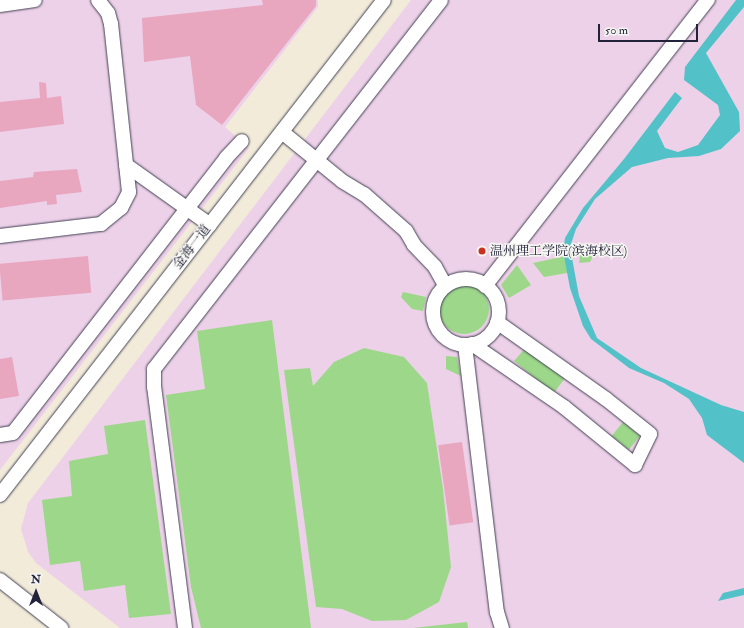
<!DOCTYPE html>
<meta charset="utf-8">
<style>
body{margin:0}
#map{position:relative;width:744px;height:628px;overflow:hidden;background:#f2ebda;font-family:"IM FELL Double Pica","Noto Serif SC",serif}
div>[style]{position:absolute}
.built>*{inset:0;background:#edd1e9}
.green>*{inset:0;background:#9dd78a;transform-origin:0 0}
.round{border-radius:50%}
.water>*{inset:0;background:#53c1c8}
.building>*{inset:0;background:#e8a6bf;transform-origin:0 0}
.roads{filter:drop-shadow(0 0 1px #414053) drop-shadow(0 0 1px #414053)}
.minor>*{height:14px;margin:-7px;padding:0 7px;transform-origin:7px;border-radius:7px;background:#fff}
.minor>.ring{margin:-7px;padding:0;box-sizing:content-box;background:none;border:14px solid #fff;border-radius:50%}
.dots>*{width:11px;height:11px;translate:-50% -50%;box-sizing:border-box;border:2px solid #f6f6f2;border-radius:50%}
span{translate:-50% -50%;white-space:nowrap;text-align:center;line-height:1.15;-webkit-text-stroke:3px #f6f6f2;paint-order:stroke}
.street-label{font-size:13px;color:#22223b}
.poi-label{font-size:13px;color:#22223b}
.left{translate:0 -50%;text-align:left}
.north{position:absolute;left:16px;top:572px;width:40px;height:40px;-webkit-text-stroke:3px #f6f6f2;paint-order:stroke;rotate:0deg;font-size:11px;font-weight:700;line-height:16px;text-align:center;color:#22223b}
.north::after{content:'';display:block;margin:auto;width:14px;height:18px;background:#22223b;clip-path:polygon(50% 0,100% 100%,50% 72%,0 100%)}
.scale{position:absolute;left:598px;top:24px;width:100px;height:18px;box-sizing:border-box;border:2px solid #22223b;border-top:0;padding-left:5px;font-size:12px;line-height:14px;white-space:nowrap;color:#22223b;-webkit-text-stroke:3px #f6f6f2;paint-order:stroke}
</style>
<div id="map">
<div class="built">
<i style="clip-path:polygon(0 0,318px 0,318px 7px,225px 127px,249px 148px,0 470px)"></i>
<i style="clip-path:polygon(411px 0,744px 0,744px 628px,120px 628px,36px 563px,28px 552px,21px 529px,28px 503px)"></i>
</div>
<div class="green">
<i style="clip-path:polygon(598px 247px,590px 262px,579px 263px,581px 251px)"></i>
<i style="clip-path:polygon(575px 254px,567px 273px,544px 277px,533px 263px)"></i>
<i style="clip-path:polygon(517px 265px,531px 285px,509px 298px,501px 285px)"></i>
<i class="round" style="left:439px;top:284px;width:50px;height:50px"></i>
<i style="clip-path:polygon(403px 292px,426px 297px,423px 311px,412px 309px,401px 297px)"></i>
<i style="clip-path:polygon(272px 320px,311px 628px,201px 628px,191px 587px,166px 395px,205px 389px,197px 331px)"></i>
<i style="clip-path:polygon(528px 345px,565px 378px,554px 393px,514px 361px)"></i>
<i style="clip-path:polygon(364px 348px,404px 357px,427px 383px,443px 489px,451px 567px,439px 602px,406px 620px,372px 621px,342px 609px,316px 607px,284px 370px,310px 368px,313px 386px,334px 362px)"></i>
<i style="clip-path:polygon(446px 356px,457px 357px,461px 376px,446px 369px)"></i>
<i style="clip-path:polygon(145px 420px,171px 614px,129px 618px,125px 585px,84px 591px,80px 561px,50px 565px,42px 500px,72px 496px,69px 461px,108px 454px,104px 426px)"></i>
<i style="left:623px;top:422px;width:22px;height:18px;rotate:39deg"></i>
<i style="clip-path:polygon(467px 622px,468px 628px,413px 628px)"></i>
</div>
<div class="water">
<i style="clip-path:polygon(736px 0,744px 0,744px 7px,706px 53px,739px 112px,740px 131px,721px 149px,699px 156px,668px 158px,632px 167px,595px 199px,576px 229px,570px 247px,579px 296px,597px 338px,641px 368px,721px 405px,744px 412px,744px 463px,707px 435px,702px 418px,689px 399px,664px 383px,629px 368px,591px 339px,583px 326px,570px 288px,563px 251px,565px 238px,583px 208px,624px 159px,675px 92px,682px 98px,657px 131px,665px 148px,678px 152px,698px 145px,720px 115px,718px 105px,684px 80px,685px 67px)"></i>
<i style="clip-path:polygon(744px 588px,744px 595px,718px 601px,723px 593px)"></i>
</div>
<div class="building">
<i style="clip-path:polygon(262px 0,316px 0,316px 6px,222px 125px,196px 105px,190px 56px,144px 62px,142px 18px,263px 5px)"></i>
<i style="clip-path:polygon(39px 82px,46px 83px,47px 98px,61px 96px,64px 124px,0 132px,0 102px,40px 98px)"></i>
<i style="clip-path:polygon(77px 169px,82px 192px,56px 195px,57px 204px,47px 205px,47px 201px,0 208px,0 181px,33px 177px,34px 172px)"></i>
<i style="left:88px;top:256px;width:37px;height:89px;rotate:85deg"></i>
<i style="clip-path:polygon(12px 357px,19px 396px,0 399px,0 359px)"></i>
<i style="left:462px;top:442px;width:81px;height:24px;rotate:82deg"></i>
</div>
<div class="roads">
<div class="minor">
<i style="left:0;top:5px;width:35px;rotate:-8deg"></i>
<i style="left:282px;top:132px;width:77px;rotate:39.2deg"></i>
<i style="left:342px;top:181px;width:26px;rotate:31deg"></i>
<i style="left:364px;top:194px;width:56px;rotate:41.4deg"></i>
<i style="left:406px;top:231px;width:16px;rotate:60deg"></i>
<i style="left:414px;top:245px;width:30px;rotate:46deg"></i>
<i style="left:435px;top:267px;width:21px;rotate:61deg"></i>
<i style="left:126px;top:165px;width:103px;rotate:35.5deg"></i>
<i style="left:0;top:236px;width:102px;rotate:-6.8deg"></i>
<i style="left:101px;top:224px;width:26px;rotate:-39deg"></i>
<i style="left:121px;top:208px;width:18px;rotate:-63deg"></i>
<i style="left:129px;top:192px;width:169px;rotate:-96.1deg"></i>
<i style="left:111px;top:24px;width:11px;rotate:-105deg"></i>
<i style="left:108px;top:13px;width:16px;rotate:-128deg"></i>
<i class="ring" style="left:433px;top:279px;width:52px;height:52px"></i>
<i style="left:485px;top:286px;width:363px;rotate:-52.1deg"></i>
<i style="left:472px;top:344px;width:112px;rotate:34.4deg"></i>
<i style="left:564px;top:407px;width:92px;rotate:39.2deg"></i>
<i style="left:635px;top:465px;width:34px;rotate:-64deg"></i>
<i style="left:650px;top:434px;width:56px;rotate:-141.5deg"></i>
<i style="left:606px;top:399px;width:133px;rotate:-144.8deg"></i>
<i style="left:465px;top:345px;width:269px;rotate:83.2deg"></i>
<i style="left:497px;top:612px;width:17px;rotate:73deg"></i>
<i style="left:0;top:435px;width:13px;rotate:-9deg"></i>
<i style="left:13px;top:433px;width:348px;rotate:-52.2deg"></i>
<i style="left:226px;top:158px;width:23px;rotate:-47deg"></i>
<i style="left:0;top:495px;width:626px;rotate:-52.2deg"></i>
<i style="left:0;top:580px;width:78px;rotate:38.2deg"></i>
<i style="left:185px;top:628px;width:243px;rotate:-97.3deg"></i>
<i style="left:154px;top:387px;width:18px;rotate:-90deg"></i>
<i style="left:154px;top:369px;width:467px;rotate:-52.1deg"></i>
</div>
</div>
<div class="dots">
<i style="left:482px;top:251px;background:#c8321e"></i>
</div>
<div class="street-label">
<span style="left:192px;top:247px;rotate:-52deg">金海一道</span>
</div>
<div class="poi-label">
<span class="left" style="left:490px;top:251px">温州理工学院(滨海校区)</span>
</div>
<div class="north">N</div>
<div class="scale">50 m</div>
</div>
